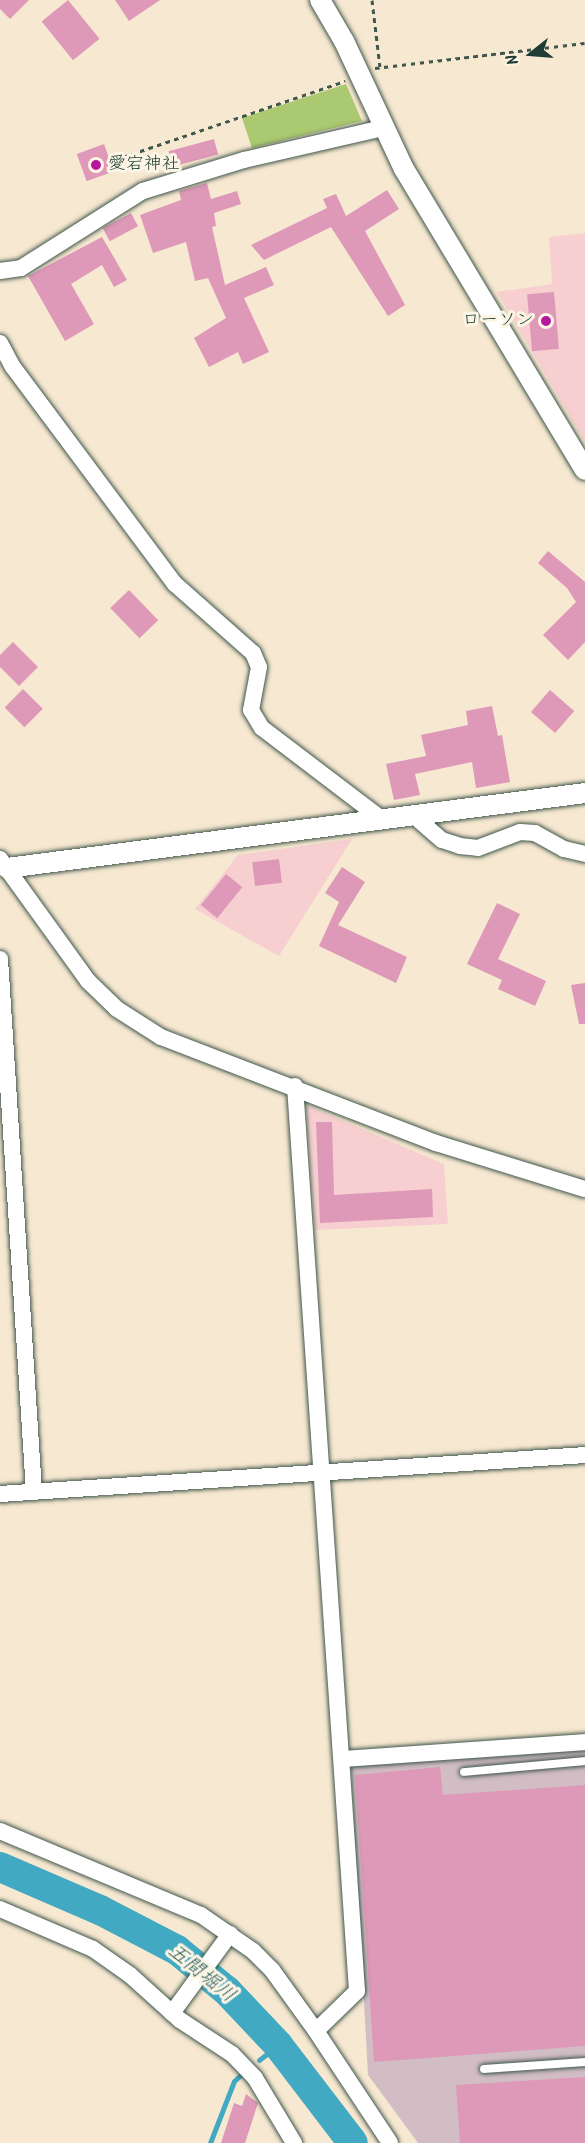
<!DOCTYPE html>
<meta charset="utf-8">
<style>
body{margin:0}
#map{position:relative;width:585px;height:2143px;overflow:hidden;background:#f7e8d1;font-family:Kalam,"Klee One",sans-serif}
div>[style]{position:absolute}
.built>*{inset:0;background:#f7cfd0}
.industrial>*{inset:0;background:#d2bdc5}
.green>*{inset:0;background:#abc970}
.stream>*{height:5px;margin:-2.5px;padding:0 2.5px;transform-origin:2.5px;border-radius:2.5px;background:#41a9c1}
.river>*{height:30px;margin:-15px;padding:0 15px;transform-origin:15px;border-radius:15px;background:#41a9c1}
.building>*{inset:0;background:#de98b8;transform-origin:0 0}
.path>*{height:3px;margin-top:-1.5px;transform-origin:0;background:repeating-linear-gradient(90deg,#3f574c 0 4.5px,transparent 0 9px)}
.roads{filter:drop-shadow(0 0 2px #3f574c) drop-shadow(0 0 2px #3f574c)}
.service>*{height:8px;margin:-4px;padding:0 4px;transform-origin:4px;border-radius:4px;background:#fff}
.minor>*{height:16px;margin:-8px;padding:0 8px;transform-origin:8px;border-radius:8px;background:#fff}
.tertiary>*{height:20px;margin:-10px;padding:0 10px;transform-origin:10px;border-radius:10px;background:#fff}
.dots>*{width:16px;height:16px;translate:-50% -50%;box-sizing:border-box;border:3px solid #fcf5e5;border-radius:50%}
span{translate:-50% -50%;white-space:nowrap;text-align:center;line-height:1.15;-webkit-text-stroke:6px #fcf5e5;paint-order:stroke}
.poi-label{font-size:18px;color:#1f3d34}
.left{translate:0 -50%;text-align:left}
.right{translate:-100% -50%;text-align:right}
.water-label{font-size:20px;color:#295d5e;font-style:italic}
.north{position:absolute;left:501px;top:24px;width:60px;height:60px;-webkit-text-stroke:4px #fcf5e5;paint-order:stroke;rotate:253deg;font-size:16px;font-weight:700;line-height:24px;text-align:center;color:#1f3d34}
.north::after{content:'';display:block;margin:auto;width:21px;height:27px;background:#1f3d34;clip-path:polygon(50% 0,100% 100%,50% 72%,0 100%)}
</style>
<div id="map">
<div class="built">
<i style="clip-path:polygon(585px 233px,585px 442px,497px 292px,552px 284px,549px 237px)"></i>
<i style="clip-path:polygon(352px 839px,279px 956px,195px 909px,238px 855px)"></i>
<i style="clip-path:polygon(306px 1105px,444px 1164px,448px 1224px,315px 1230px)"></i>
</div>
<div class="industrial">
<i style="clip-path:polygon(585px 1747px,585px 2143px,418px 2143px,368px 2075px,351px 1766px)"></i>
</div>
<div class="green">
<i style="clip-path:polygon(346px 84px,362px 121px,252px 148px,242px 118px)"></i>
</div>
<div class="stream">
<i style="left:259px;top:2060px;width:24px;rotate:-38deg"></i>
<i style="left:210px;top:2143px;width:66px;rotate:-68.8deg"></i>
<i style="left:234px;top:2081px;width:15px;rotate:-42deg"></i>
</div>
<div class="river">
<i style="left:0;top:1867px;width:109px;rotate:23.3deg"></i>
<i style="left:100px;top:1910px;width:87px;rotate:27.5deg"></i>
<i style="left:177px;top:1950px;width:65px;rotate:39.4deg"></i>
<i style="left:227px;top:1991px;width:74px;rotate:46.6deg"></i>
<i style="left:278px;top:2045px;width:123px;rotate:52.6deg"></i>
</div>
<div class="building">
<i style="clip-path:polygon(0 0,29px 0,10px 19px,0 9px)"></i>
<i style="left:68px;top:0;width:50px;height:34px;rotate:51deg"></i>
<i style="clip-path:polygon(115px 0,160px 0,129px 21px)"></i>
<i style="left:214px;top:139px;width:16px;height:47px;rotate:75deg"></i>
<i style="left:104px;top:144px;width:29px;height:29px;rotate:70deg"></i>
<i style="clip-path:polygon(207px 183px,211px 199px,237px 191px,241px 204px,214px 213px,216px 226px,212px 227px,225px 285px,266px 267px,274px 285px,244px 298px,269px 352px,243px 364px,238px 352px,209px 367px,194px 338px,226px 318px,208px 278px,195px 281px,186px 242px,153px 253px,140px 215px,181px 200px,179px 191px)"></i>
<i style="clip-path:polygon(387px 190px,399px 209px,365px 231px,405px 305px,388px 316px,331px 227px,264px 260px,251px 245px,327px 208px,323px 199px,336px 194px,346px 216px)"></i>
<i style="left:131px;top:213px;width:15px;height:32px;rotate:62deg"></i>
<i style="clip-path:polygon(102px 237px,127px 280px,114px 287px,102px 265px,71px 284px,94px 324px,65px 341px,28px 276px)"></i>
<i style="left:554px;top:292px;width:57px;height:27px;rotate:85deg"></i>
<i style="clip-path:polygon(548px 551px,585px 582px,585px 642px,568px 660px,543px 635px,576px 602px,567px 588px,538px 563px)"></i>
<i style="left:129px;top:590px;width:42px;height:26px;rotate:46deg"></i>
<i style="clip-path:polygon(13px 642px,38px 667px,19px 686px,0 667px,0 655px)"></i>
<i style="left:23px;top:689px;width:28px;height:26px;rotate:45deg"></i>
<i style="left:550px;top:690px;width:32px;height:29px;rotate:41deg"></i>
<i style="clip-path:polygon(492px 706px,498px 736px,502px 735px,510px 782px,476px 788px,472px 762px,415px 774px,420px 795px,394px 800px,386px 764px,426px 756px,421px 735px,468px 725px,466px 711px)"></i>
<i style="left:279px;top:859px;width:24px;height:27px;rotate:83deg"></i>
<i style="clip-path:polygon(342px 867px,365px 882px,338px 925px,407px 957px,396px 983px,319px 946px,339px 902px,325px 893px)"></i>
<i style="left:226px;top:874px;width:21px;height:40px;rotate:39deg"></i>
<i style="clip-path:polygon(497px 903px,520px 914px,498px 959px,546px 981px,535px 1006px,498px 989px,502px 980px,467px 964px)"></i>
<i style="clip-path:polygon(585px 983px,585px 1024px,579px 1024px,571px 985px)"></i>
<i style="clip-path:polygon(316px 1122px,332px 1122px,334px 1195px,432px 1189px,433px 1217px,320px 1223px)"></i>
<i style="clip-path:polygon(440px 1767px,443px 1795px,585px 1785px,585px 2046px,374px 2062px,355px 1775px)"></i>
<i style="clip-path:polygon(585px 2077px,585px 2143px,460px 2143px,456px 2085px)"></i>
<i style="clip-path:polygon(246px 2094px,258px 2103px,245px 2143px,221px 2143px,234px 2103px,242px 2106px)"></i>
</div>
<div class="path">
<i style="left:372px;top:0;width:67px;rotate:83.2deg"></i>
<i style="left:375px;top:68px;width:211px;rotate:-6.8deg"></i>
<i style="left:123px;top:157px;width:235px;rotate:-18.9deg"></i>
</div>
<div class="roads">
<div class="service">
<i style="left:464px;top:1772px;width:121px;rotate:-5.2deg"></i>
<i style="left:484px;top:2069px;width:101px;rotate:-4deg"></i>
</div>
<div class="minor">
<i style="left:0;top:271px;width:21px;rotate:-8deg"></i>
<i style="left:21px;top:268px;width:144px;rotate:-32.3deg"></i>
<i style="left:143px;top:191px;width:106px;rotate:-17.1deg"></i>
<i style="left:244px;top:160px;width:143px;rotate:-13deg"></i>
<i style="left:0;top:343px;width:27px;rotate:62deg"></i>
<i style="left:13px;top:367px;width:271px;rotate:53.3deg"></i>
<i style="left:175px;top:584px;width:104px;rotate:41.5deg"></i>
<i style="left:253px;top:653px;width:15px;rotate:67deg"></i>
<i style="left:259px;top:667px;width:44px;rotate:100.5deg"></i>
<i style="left:251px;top:710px;width:21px;rotate:59deg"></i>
<i style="left:262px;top:728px;width:148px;rotate:37.3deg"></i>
<i style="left:413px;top:815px;width:38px;rotate:41deg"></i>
<i style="left:442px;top:840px;width:19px;rotate:18deg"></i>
<i style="left:460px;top:846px;width:18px;rotate:6deg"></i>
<i style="left:478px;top:848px;width:45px;rotate:-20.9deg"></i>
<i style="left:520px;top:832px;width:15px;rotate:4deg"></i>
<i style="left:535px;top:833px;width:33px;rotate:29deg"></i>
<i style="left:564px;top:849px;width:22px;rotate:13deg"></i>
<i style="left:0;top:859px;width:150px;rotate:54.2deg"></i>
<i style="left:88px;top:981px;width:40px;rotate:44deg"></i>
<i style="left:117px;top:1009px;width:52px;rotate:32.5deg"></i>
<i style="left:161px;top:1037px;width:295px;rotate:21.1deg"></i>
<i style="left:436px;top:1143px;width:156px;rotate:17.2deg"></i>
<i style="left:0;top:959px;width:534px;rotate:86.35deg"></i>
<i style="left:295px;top:1086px;width:907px;rotate:86.08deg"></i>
<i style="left:357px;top:1991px;width:57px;rotate:135.7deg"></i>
<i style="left:0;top:1494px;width:586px;rotate:-3.81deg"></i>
<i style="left:344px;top:1759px;width:242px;rotate:-4deg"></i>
<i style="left:0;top:1831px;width:218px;rotate:22.7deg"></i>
<i style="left:201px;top:1915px;width:63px;rotate:34.7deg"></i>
<i style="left:253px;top:1951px;width:27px;rotate:45deg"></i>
<i style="left:272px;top:1970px;width:75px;rotate:54.2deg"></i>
<i style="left:316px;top:2031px;width:134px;rotate:56.5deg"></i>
<i style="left:0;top:1909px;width:101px;rotate:23.3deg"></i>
<i style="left:93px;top:1949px;width:45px;rotate:35.1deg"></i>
<i style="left:130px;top:1975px;width:67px;rotate:42deg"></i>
<i style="left:180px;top:2020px;width:62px;rotate:33.2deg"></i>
<i style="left:232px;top:2054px;width:33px;rotate:46deg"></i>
<i style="left:255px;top:2078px;width:76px;rotate:59deg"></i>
<i style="left:172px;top:2013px;width:98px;rotate:-53.7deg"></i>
</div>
<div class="tertiary">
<i style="left:320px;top:0;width:48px;rotate:59.7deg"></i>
<i style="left:344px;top:41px;width:141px;rotate:64.9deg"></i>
<i style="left:404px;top:169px;width:351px;rotate:59deg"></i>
<i style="left:7px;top:868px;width:583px;rotate:-7.39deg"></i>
</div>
</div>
<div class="dots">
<i style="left:96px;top:165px;background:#b5179e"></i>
<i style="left:546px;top:321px;background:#b5179e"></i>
</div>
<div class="poi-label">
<span class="left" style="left:108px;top:165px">愛宕神社</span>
<span class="right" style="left:534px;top:321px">ローソン</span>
</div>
<div class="water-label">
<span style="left:201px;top:1974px;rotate:39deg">五間堀川</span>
</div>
<div class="north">N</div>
</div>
